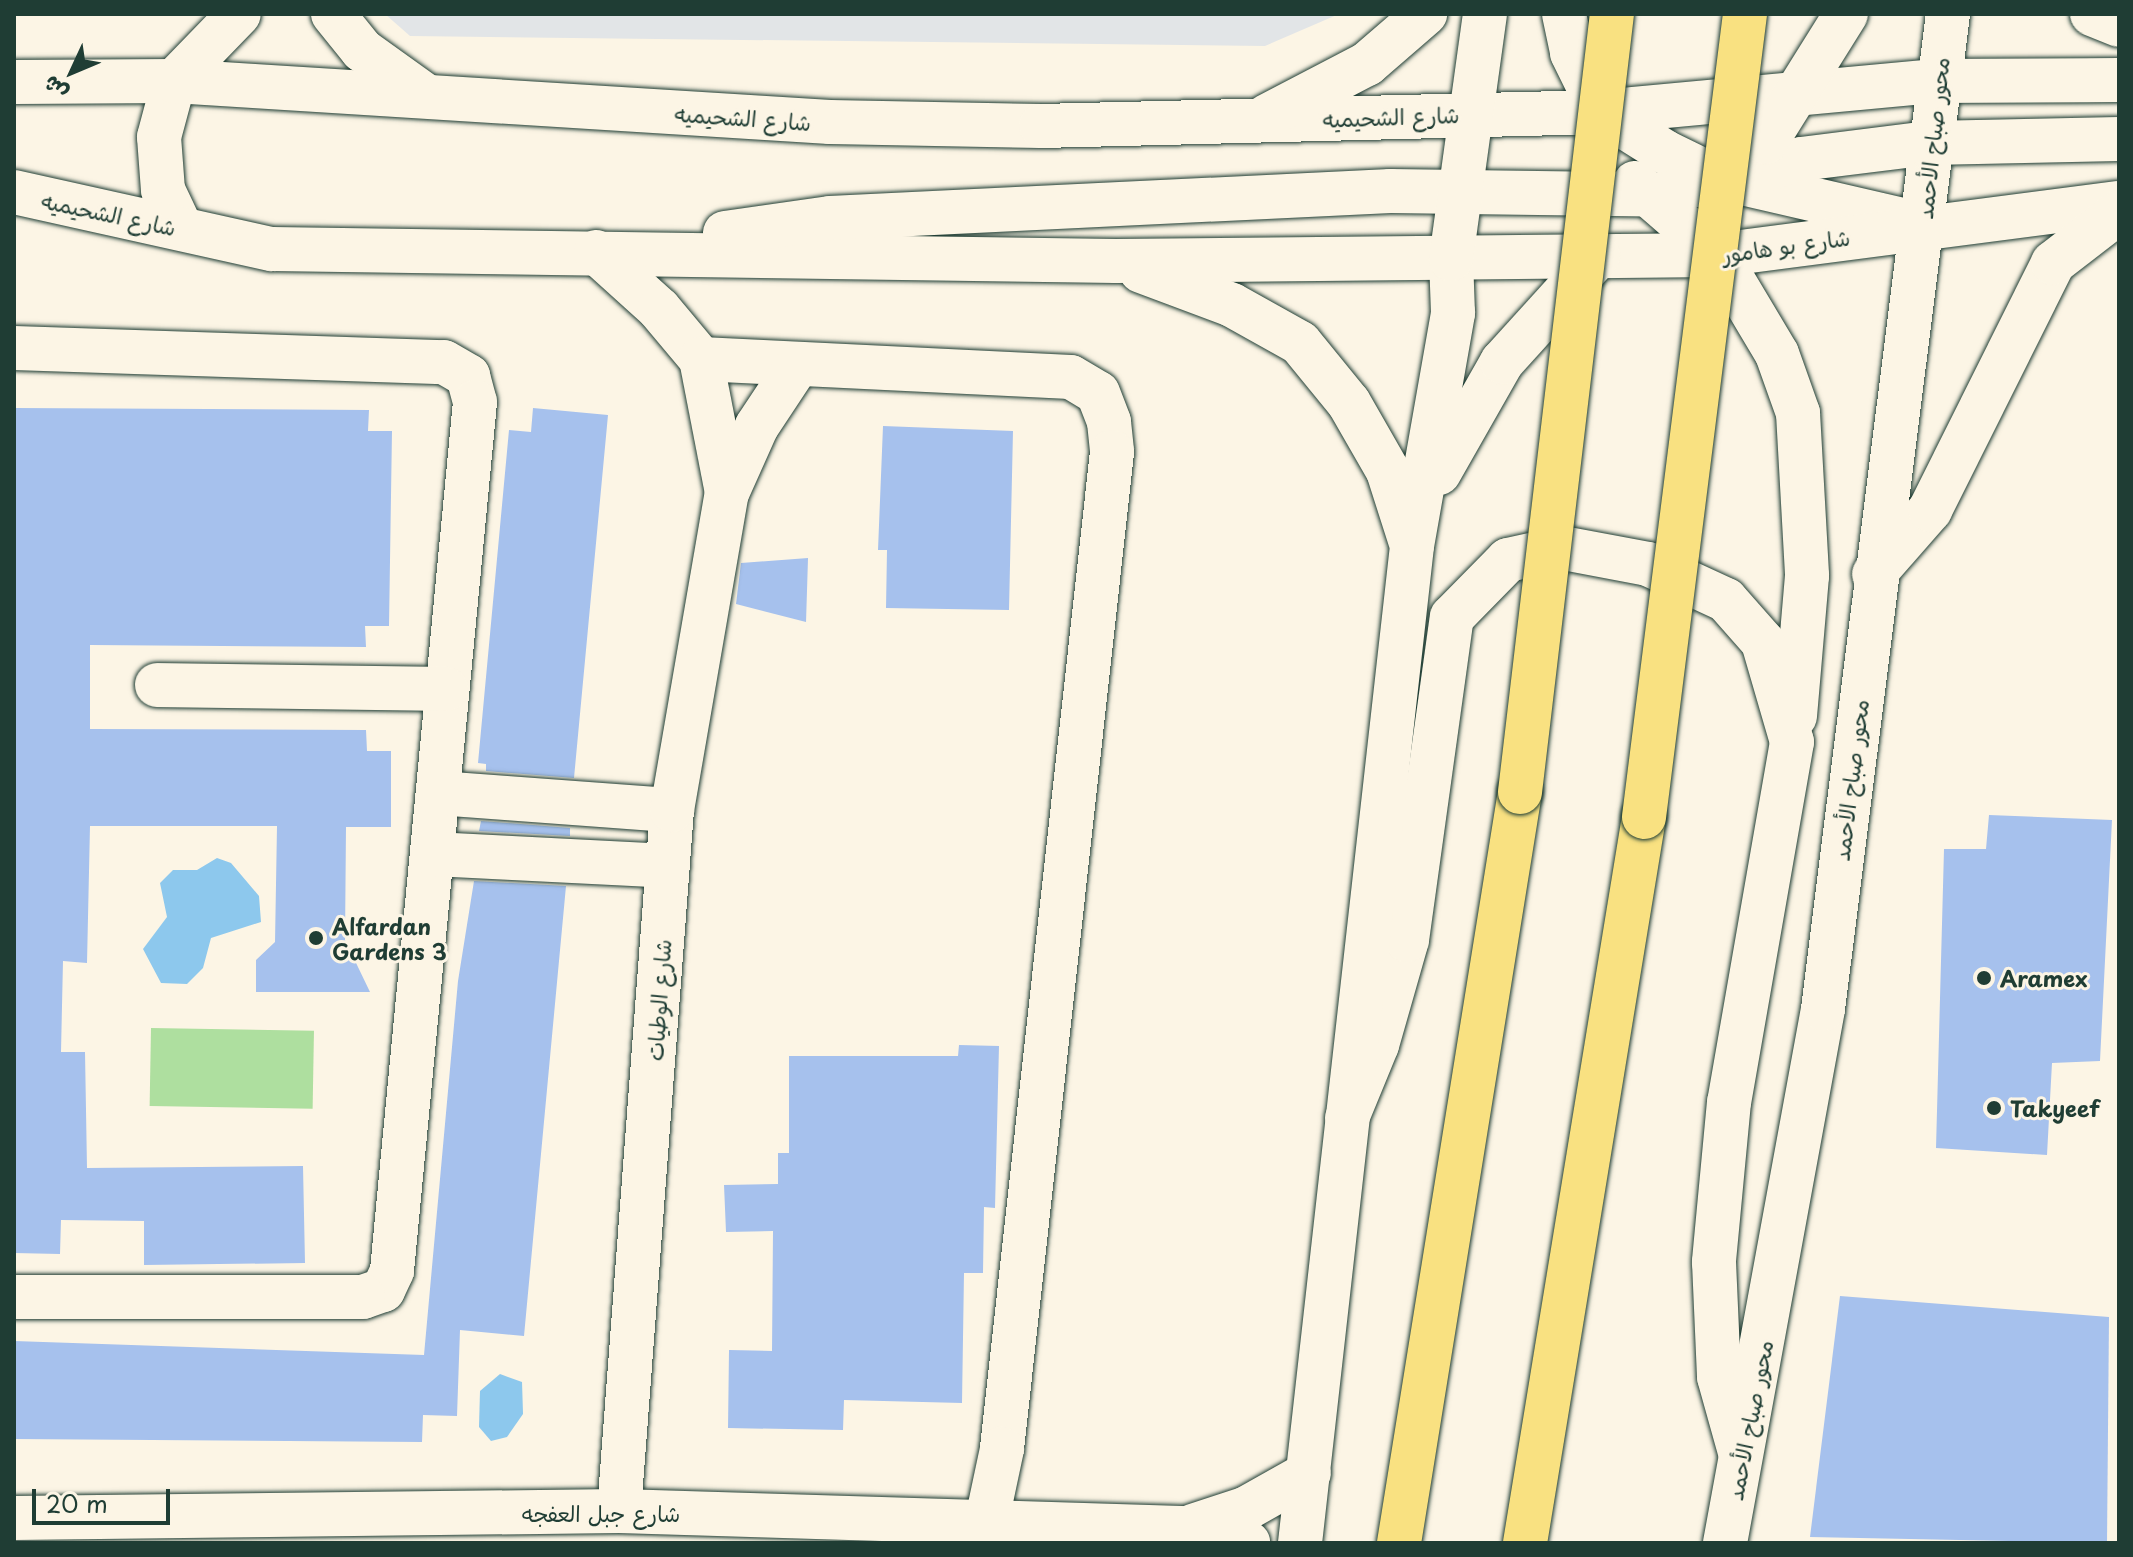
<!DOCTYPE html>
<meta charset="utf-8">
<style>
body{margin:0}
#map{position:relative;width:2133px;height:1557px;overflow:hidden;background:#fcf5e5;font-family:"Playpen Sans","Playpen Sans Arabic",sans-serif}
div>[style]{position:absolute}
.built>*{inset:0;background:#e2e5e7}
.green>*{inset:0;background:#aedf9f;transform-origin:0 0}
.water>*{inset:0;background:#8dc8ed}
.building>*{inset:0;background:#a6c1ed}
.roads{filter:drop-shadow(0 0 2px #1f3d34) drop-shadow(0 0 2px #1f3d34)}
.minor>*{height:44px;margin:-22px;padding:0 22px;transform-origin:22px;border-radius:22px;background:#fcf5e5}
.highway>*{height:44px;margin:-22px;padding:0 22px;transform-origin:22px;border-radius:22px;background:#f9e181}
.bridges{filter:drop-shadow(0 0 2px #1f3d34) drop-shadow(0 0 2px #1f3d34)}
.highway-bridge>*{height:44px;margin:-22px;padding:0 22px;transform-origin:22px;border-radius:22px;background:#f9e181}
.dots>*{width:22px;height:22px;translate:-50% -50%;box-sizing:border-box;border:4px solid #fcf5e5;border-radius:50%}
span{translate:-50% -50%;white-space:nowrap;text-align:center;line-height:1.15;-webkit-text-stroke:6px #fcf5e5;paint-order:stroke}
.street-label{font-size:22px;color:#1f3d34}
.poi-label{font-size:22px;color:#1f3d34;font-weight:700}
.left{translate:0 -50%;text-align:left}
.frame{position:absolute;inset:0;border:16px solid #1f3d34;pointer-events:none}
.north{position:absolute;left:32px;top:32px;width:80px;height:80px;-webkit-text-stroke:6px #fcf5e5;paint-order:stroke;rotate:226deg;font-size:22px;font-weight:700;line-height:32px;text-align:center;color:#1f3d34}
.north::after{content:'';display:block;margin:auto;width:28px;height:36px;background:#1f3d34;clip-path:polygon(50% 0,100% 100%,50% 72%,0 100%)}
.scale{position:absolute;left:32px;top:1489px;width:138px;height:36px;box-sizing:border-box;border:4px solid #1f3d34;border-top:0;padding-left:10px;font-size:24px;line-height:28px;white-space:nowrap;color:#1f3d34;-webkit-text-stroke:6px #fcf5e5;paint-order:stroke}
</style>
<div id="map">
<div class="built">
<i style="clip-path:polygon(385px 14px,1339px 14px,1265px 46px,410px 36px)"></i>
</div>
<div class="green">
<i style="left:151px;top:1028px;width:163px;height:78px;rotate:1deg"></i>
</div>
<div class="water">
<i style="clip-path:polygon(217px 858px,231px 863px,259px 896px,261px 922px,211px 938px,203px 968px,187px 984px,161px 983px,143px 949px,167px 917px,160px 883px,173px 870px,197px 870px)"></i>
<i style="clip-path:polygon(500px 1374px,522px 1382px,523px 1414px,507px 1437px,491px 1441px,479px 1427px,480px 1391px)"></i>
</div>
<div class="building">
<i style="clip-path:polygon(15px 408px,369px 410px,368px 431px,392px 431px,389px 626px,365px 626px,366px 647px,90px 645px,90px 729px,366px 730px,367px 751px,391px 751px,391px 827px,346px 827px,345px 940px,370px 992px,256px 992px,256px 960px,275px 942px,277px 826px,90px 826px,87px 963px,63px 961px,61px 1052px,85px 1052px,87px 1168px,303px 1166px,305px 1263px,144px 1265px,144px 1221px,61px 1220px,60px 1254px,14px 1253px)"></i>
<i style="clip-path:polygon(533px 408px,608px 415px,574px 778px,486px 771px,486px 764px,478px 763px,509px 430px,531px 432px)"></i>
<i style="clip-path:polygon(883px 426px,1013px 431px,1009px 610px,886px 608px,887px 550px,878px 550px)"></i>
<i style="clip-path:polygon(808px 558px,806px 622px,736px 604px,741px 563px)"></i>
<i style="clip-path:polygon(1989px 815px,2112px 820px,2100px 1061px,2052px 1063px,2047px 1155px,1936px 1148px,1944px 849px,1986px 849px)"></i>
<i style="clip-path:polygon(481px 821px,570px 828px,570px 836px,479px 831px)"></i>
<i style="clip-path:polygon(474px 881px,566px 886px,524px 1336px,460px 1330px,457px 1416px,423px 1415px,422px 1442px,14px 1439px,14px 1341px,424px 1355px,458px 981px)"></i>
<i style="clip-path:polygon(959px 1045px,999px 1046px,995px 1208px,984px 1207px,983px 1273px,964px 1273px,962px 1403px,844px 1400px,843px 1430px,728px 1428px,729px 1350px,772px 1351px,773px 1231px,726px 1232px,724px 1185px,778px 1184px,778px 1153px,789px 1153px,789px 1056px,958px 1056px)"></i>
<i style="clip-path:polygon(1840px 1296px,2109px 1317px,2107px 1543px,1810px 1537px)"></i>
</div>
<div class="roads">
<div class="minor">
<i style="left:333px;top:14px;width:46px;rotate:51.1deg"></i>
<i style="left:362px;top:50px;width:79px;rotate:35.7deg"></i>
<i style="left:1564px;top:14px;width:40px;rotate:78deg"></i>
<i style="left:1572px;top:53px;width:66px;rotate:63.8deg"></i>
<i style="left:1601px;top:112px;width:75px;rotate:32deg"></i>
<i style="left:1665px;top:152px;width:57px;rotate:26.1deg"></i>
<i style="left:1716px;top:177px;width:187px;rotate:13deg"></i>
<i style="left:2092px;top:14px;width:29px;rotate:22deg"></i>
<i style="left:174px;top:81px;width:58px;rotate:105deg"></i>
<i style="left:159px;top:137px;width:53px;rotate:85.7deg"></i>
<i style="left:163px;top:190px;width:42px;rotate:64.7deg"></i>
<i style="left:174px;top:81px;width:93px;rotate:-45.9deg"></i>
<i style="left:14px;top:82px;width:160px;rotate:-0.4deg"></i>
<i style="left:174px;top:81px;width:657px;rotate:3.58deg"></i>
<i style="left:830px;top:122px;width:211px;rotate:1.1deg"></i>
<i style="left:1041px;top:126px;width:560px;rotate:-1.43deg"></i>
<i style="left:1601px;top:112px;width:334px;rotate:-5.3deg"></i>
<i style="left:1934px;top:81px;width:185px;rotate:-0.3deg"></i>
<i style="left:1267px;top:116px;width:113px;rotate:-27.5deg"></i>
<i style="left:1367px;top:64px;width:77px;rotate:-40.8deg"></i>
<i style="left:1734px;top:179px;width:70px;rotate:-16.6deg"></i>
<i style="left:1801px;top:159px;width:130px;rotate:-7.1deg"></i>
<i style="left:1930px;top:143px;width:189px;rotate:-1.2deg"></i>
<i style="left:1635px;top:183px;width:110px;rotate:40.9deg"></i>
<i style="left:1718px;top:255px;width:115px;rotate:59.2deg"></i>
<i style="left:1777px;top:354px;width:63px;rotate:70.4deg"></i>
<i style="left:1798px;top:413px;width:163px;rotate:86.8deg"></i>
<i style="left:1807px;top:576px;width:141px;rotate:94.9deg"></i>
<i style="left:14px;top:192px;width:264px;rotate:12.5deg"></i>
<i style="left:272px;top:249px;width:844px;rotate:0.81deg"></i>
<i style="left:1116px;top:261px;width:602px;rotate:-0.57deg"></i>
<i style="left:1718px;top:255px;width:404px;rotate:-7.4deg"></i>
<i style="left:725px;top:233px;width:106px;rotate:-8.1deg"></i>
<i style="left:830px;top:218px;width:561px;rotate:-2.76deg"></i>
<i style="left:1390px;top:191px;width:277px;rotate:0.8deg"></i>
<i style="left:1667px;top:195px;width:52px;rotate:-20.2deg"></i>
<i style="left:1716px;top:177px;width:61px;rotate:-35deg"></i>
<i style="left:1766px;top:142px;width:151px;rotate:-58deg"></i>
<i style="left:596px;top:252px;width:85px;rotate:42.1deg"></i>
<i style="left:659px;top:309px;width:65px;rotate:50deg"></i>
<i style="left:701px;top:359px;width:136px;rotate:79deg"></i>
<i style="left:1141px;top:271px;width:97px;rotate:20.5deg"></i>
<i style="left:1232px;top:305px;width:78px;rotate:29.2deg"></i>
<i style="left:1300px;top:343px;width:77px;rotate:50.8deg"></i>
<i style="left:1349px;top:403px;width:78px;rotate:60.2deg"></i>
<i style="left:1388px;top:471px;width:72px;rotate:72.3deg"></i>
<i style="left:14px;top:348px;width:430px;rotate:1.9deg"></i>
<i style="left:444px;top:362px;width:28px;rotate:30deg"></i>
<i style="left:468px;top:376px;width:27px;rotate:75deg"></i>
<i style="left:475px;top:402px;width:873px;rotate:95.46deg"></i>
<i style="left:392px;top:1271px;width:21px;rotate:115deg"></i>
<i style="left:383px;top:1290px;width:21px;rotate:161deg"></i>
<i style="left:363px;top:1297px;width:349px;rotate:180deg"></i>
<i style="left:701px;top:359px;width:370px;rotate:2.8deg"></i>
<i style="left:1071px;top:377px;width:31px;rotate:31deg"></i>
<i style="left:1098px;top:393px;width:31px;rotate:69deg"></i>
<i style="left:1109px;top:422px;width:30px;rotate:84deg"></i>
<i style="left:1112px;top:452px;width:1003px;rotate:96.3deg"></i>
<i style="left:1002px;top:1449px;width:96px;rotate:102deg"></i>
<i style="left:1439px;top:473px;width:128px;rotate:-60.4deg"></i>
<i style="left:1502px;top:362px;width:143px;rotate:-47.8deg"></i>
<i style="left:1874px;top:574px;width:85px;rotate:-48.8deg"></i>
<i style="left:1930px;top:510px;width:276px;rotate:-63.5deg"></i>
<i style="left:2053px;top:263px;width:83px;rotate:-37.7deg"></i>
<i style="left:157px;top:685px;width:289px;rotate:0.8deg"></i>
<i style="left:438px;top:793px;width:235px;rotate:4.2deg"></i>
<i style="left:433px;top:854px;width:235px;rotate:2.9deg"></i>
<i style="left:1347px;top:1118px;width:79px;rotate:-67.7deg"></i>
<i style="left:1377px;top:1045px;width:109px;rotate:-74.1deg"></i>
<i style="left:1407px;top:940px;width:326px;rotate:-82.1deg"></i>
<i style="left:1452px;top:617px;width:80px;rotate:-45.5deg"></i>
<i style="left:1508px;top:560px;width:56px;rotate:-12.3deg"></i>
<i style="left:1563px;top:548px;width:86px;rotate:10.7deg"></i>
<i style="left:1648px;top:564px;width:86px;rotate:24.8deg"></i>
<i style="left:1726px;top:600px;width:56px;rotate:48.6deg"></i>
<i style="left:1763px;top:642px;width:104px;rotate:73.8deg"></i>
<i style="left:1792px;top:742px;width:365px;rotate:99.9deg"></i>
<i style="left:1729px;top:1102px;width:161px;rotate:95.4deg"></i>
<i style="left:1714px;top:1262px;width:115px;rotate:87.5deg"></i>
<i style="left:1719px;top:1377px;width:78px;rotate:74.4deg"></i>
<i style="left:619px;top:1511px;width:703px;rotate:-85.68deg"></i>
<i style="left:672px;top:810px;width:322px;rotate:-80.2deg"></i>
<i style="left:727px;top:493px;width:73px;rotate:-65.9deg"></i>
<i style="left:757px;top:426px;width:71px;rotate:-56.5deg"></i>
<i style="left:14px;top:1518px;width:605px;rotate:-0.66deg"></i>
<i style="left:619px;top:1511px;width:595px;rotate:1.73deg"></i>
<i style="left:1214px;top:1529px;width:37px;rotate:22deg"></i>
<i style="left:1193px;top:1526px;width:57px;rotate:-18.4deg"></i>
<i style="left:1247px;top:1508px;width:71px;rotate:-29.4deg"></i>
<i style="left:1300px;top:1543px;width:1003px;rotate:-83.59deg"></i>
<i style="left:1412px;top:546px;width:237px;rotate:-80deg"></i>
<i style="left:1453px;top:313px;width:54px;rotate:-92.1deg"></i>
<i style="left:1451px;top:259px;width:247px;rotate:-82.1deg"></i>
<i style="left:1725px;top:1543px;width:543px;rotate:-79.6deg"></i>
<i style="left:1823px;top:1009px;width:1003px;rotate:-82.84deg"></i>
</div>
<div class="highway">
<i style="left:1399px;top:1543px;width:761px;rotate:-80.85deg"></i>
<i style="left:1525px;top:1543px;width:736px;rotate:-80.69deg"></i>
</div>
</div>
<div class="bridges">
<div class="highway-bridge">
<i style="left:1520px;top:792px;width:783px;rotate:-83.26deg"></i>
<i style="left:1644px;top:817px;width:809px;rotate:-82.83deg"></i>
</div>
</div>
<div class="dots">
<i style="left:316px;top:938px;background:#1f3d34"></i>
<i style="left:1984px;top:978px;background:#1f3d34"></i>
<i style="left:1994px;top:1108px;background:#1f3d34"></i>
</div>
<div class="street-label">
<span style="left:1391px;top:116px;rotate:-2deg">شارع الشحيميه</span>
<span style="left:743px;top:117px;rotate:4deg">شارع الشحيميه</span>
<span style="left:1932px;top:138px;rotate:-84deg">محور صباح الأحمد</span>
<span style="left:109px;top:213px;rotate:12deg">شارع الشحيميه</span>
<span style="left:1786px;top:245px;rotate:-8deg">شارع بو هامور</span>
<span style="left:1850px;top:780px;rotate:-83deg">محور صباح الأحمد</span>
<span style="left:658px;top:1000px;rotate:-86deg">شارع الوطيات</span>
<span style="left:1749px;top:1420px;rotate:-79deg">محور صباح الأحمد</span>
<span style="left:601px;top:1513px">شارع جبل العفجه</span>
</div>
<div class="poi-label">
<span class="left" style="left:332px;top:938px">Alfardan<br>Gardens 3</span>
<span class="left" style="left:2000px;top:978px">Aramex</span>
<span class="left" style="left:2010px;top:1108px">Takyeef</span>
</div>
<div class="frame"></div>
<div class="north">ش</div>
<div class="scale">20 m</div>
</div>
